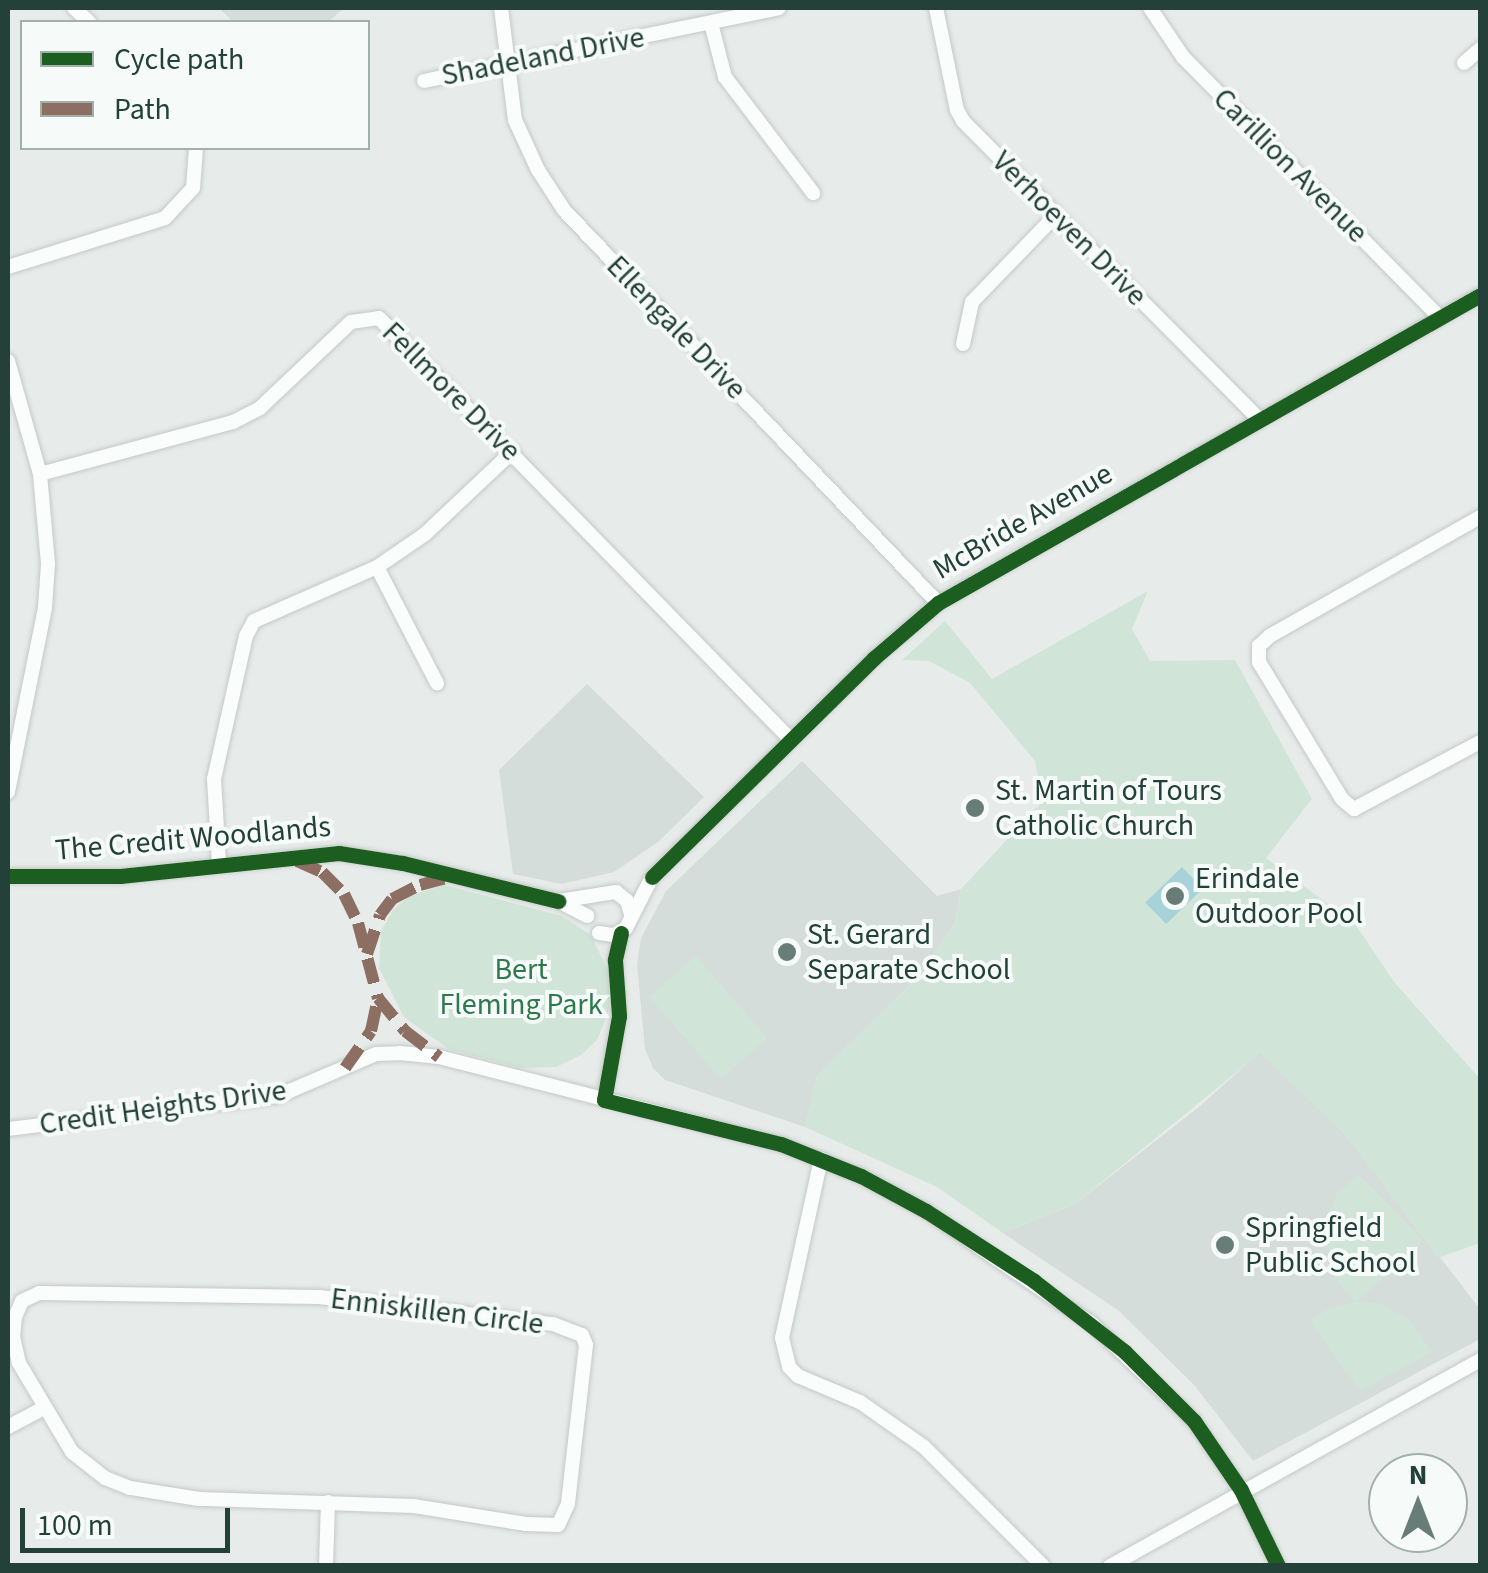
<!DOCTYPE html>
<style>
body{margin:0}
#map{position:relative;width:1488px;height:1573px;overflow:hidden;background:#e7ecea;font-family:"Source Sans 3",sans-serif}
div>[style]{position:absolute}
.built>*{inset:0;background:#d5ddda}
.green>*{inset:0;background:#d0e5d7;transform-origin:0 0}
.water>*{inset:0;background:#a8d2da;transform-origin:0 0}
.roads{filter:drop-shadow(0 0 2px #c4c9c7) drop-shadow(0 0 2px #c4c9c7)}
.minor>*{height:14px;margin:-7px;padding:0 7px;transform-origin:7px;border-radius:7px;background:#fbfcfc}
.quiet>*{height:12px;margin-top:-6px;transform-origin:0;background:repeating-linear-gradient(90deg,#8d6e63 0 25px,transparent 0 37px)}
.cycleway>*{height:15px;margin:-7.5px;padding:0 7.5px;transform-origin:7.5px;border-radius:7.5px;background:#1b5e20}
.dots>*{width:28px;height:28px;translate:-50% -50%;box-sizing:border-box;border:5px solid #f6faf8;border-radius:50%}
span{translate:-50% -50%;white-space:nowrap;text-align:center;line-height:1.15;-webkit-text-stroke:8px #f6faf8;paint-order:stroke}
.street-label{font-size:30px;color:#234139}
.poi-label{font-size:30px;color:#234139}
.left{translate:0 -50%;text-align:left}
.park-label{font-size:30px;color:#2d784c}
.frame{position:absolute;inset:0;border:10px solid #234139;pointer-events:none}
.legend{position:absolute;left:20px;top:20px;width:350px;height:130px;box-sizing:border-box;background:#f6faf8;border:2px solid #a2b0ac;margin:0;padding:12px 18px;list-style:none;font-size:30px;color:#234139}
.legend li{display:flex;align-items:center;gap:20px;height:50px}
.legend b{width:50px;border:2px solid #a2b0ac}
.north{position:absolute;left:1368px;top:1453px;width:100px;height:100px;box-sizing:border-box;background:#f6faf8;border:2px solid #a2b0ac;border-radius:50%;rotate:0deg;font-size:28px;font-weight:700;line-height:40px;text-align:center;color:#234139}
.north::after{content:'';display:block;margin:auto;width:35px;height:45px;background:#687d77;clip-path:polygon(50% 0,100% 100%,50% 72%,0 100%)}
.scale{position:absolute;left:20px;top:1508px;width:210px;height:45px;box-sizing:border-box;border:5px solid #234139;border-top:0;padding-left:12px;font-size:30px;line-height:35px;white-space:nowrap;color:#234139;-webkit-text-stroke:8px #f6faf8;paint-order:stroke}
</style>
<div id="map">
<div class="built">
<i style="clip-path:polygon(219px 8px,344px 8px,328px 22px,233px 22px)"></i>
<i style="clip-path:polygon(587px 684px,704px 797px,658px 842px,614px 872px,562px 884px,513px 874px,499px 770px)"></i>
<i style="clip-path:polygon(802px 761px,937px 896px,961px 889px,955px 923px,917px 978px,817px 1076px,805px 1127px,665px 1080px,653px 1068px,645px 1049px,637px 965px,641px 938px,666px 891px)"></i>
<i style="clip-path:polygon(1260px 1052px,1345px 1134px,1480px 1309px,1480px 1339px,1253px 1461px,1195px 1386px,1118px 1310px,1003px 1233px,1075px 1204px,1200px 1106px)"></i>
</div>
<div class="green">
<i style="clip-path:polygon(1148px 591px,1132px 629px,1150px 661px,1235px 660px,1312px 799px,1266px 858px,1355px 924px,1395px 983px,1480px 1079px,1480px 1243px,1438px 1258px,1345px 1134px,1260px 1053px,1075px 1204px,1003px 1233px,937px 1187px,805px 1127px,817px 1076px,917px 978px,955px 923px,961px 889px,1043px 801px,1035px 761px,970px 683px,929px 661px,902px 660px,945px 621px,992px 679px)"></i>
<i style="clip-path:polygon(444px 885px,562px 916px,591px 935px,609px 973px,609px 1011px,597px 1040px,581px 1055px,556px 1067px,521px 1068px,450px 1050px,404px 1017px,379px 968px,381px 931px,393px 910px,409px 896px)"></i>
<i style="left:696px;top:956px;width:109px;height:62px;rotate:49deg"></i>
<i style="clip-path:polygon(1359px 1175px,1421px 1238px,1420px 1246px,1356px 1302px,1378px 1303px,1409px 1319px,1432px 1352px,1360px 1391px,1310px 1321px,1330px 1308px,1355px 1302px,1335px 1278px,1324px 1226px,1337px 1193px)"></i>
</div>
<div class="water">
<i style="left:1182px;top:867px;width:30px;height:51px;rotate:46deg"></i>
</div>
<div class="roads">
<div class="minor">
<i style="left:74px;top:8px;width:21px;rotate:43deg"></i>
<i style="left:501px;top:8px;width:113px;rotate:82.9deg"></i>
<i style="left:515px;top:120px;width:55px;rotate:65.3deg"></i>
<i style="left:538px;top:170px;width:48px;rotate:57deg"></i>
<i style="left:564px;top:210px;width:543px;rotate:46.42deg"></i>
<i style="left:936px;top:8px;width:104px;rotate:78.4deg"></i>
<i style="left:957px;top:110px;width:13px;rotate:61deg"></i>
<i style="left:963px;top:121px;width:420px;rotate:45.2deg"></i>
<i style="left:1150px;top:8px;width:59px;rotate:56deg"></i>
<i style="left:1183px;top:57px;width:366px;rotate:45.4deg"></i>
<i style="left:711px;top:23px;width:56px;rotate:75.5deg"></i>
<i style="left:725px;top:77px;width:146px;rotate:52.8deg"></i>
<i style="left:1464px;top:63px;width:21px;rotate:-41deg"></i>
<i style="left:424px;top:81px;width:362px;rotate:-11.6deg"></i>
<i style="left:8px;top:267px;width:164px;rotate:-17.3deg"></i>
<i style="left:165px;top:218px;width:41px;rotate:-47deg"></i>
<i style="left:193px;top:188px;width:40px;rotate:-85.7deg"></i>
<i style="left:963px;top:344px;width:43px;rotate:-77.9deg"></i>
<i style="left:972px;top:302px;width:120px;rotate:-46deg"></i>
<i style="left:8px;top:361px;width:117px;rotate:74.2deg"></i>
<i style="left:40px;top:474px;width:90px;rotate:84.9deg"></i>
<i style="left:48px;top:564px;width:44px;rotate:93.9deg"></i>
<i style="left:45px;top:608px;width:188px;rotate:101.4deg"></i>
<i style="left:40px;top:474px;width:200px;rotate:-15.1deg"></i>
<i style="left:233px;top:422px;width:30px;rotate:-27deg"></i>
<i style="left:260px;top:408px;width:125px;rotate:-43.4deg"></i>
<i style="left:351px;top:322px;width:28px;rotate:-8deg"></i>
<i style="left:379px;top:318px;width:590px;rotate:45.69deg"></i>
<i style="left:1480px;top:517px;width:241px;rotate:150.5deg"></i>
<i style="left:1270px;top:636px;width:15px;rotate:138deg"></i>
<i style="left:1259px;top:646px;width:16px;rotate:90deg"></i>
<i style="left:1259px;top:662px;width:160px;rotate:58.8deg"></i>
<i style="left:1342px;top:799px;width:16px;rotate:40deg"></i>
<i style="left:1354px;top:809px;width:143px;rotate:-28deg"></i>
<i style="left:377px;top:567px;width:131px;rotate:62.7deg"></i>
<i style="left:219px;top:863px;width:84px;rotate:-93.4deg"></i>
<i style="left:214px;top:779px;width:147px;rotate:-77.4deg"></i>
<i style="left:246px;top:636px;width:17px;rotate:-62deg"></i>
<i style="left:254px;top:621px;width:134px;rotate:-23.7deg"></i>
<i style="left:377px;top:567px;width:58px;rotate:-34.5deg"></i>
<i style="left:425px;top:534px;width:120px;rotate:-43.3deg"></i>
<i style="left:8px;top:876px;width:112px"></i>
<i style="left:120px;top:876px;width:220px;rotate:-6deg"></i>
<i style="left:339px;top:853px;width:65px;rotate:8.9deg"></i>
<i style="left:403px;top:863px;width:160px;rotate:13.8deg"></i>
<i style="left:558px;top:901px;width:33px;rotate:27deg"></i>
<i style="left:559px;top:901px;width:58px;rotate:-9deg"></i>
<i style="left:616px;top:892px;width:14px;rotate:39deg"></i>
<i style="left:627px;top:901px;width:14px;rotate:73deg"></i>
<i style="left:599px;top:933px;width:15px;rotate:8deg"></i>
<i style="left:614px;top:935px;width:14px;rotate:-30deg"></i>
<i style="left:626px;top:928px;width:57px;rotate:-63deg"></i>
<i style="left:652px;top:877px;width:312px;rotate:-44.6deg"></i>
<i style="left:874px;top:658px;width:84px;rotate:-40.7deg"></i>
<i style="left:938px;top:603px;width:623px;rotate:-29.61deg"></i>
<i style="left:604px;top:1100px;width:85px;rotate:-79.9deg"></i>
<i style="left:619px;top:1016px;width:56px;rotate:-94.1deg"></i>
<i style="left:615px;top:960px;width:28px;rotate:-77deg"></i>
<i style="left:8px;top:1129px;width:272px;rotate:-7deg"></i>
<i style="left:278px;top:1096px;width:107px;rotate:-23.2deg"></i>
<i style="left:376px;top:1054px;width:24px;rotate:-2deg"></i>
<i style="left:400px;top:1053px;width:39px;rotate:6deg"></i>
<i style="left:439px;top:1057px;width:353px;rotate:14.3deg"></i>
<i style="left:781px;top:1144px;width:86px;rotate:21.8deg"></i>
<i style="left:861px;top:1176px;width:74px;rotate:28.3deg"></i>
<i style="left:926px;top:1211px;width:199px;rotate:34.2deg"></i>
<i style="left:1091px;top:1323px;width:142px;rotate:43.6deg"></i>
<i style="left:1194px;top:1421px;width:83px;rotate:55.7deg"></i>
<i style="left:1241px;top:1490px;width:85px;rotate:64deg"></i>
<i style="left:821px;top:1159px;width:183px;rotate:102.3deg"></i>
<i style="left:782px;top:1338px;width:30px;rotate:76deg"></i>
<i style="left:789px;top:1367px;width:13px;rotate:45deg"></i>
<i style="left:798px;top:1376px;width:67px;rotate:22.8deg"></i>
<i style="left:860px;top:1402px;width:78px;rotate:35.1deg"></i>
<i style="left:924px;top:1447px;width:168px;rotate:45deg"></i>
<i style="left:39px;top:1293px;width:280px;rotate:0.8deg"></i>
<i style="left:319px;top:1297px;width:236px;rotate:6.6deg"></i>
<i style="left:553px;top:1324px;width:31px;rotate:21deg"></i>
<i style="left:582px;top:1335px;width:11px;rotate:68deg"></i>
<i style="left:586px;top:1345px;width:160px;rotate:96.5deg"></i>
<i style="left:568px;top:1504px;width:23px;rotate:115deg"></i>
<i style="left:558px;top:1525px;width:32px;rotate:-178deg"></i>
<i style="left:526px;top:1524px;width:113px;rotate:-170.9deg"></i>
<i style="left:414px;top:1506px;width:215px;rotate:-178.1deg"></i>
<i style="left:199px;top:1499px;width:70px;rotate:-170.9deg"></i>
<i style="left:130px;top:1488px;width:27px;rotate:-158deg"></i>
<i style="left:105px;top:1478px;width:42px;rotate:-141.8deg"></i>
<i style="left:72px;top:1452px;width:104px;rotate:-120.8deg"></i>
<i style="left:19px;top:1363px;width:26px;rotate:-103deg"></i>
<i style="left:13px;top:1338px;width:21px;rotate:-85deg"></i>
<i style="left:15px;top:1317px;width:17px;rotate:-66deg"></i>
<i style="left:22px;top:1301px;width:19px;rotate:-25deg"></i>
<i style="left:8px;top:1427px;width:40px;rotate:-28deg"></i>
<i style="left:326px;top:1566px;width:64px;rotate:-88.2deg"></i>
<i style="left:1110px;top:1566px;width:423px;rotate:-29.1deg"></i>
</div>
</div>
<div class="quiet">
<i style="left:297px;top:861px;width:27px;rotate:24deg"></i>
<i style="left:322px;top:872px;width:31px;rotate:45deg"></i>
<i style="left:344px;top:894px;width:32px;rotate:64deg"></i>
<i style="left:358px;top:923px;width:78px;rotate:75.1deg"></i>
<i style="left:378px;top:998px;width:43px;rotate:50.7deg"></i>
<i style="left:405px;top:1031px;width:43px;rotate:37.4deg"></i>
<i style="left:367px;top:954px;width:41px;rotate:-71.6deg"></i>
<i style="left:380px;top:915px;width:20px;rotate:-53deg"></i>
<i style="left:392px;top:899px;width:31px;rotate:-27deg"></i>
<i style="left:420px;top:885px;width:28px;rotate:-15deg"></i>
<i style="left:345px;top:1068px;width:45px;rotate:-54.9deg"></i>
<i style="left:371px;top:1031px;width:34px;rotate:-78deg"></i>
</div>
<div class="cycleway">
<i style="left:8px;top:876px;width:112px"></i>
<i style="left:120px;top:876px;width:220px;rotate:-6deg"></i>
<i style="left:339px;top:853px;width:65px;rotate:8.9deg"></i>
<i style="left:403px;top:863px;width:160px;rotate:13.8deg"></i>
<i style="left:652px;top:877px;width:312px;rotate:-44.6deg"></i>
<i style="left:874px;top:658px;width:84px;rotate:-40.7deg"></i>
<i style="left:938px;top:603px;width:623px;rotate:-29.61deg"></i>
<i style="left:621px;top:933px;width:28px;rotate:103deg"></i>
<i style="left:615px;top:960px;width:56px;rotate:85.9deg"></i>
<i style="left:619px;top:1016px;width:85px;rotate:100.1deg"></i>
<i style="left:604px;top:1100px;width:182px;rotate:14deg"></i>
<i style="left:781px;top:1144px;width:86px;rotate:21.8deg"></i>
<i style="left:861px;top:1176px;width:74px;rotate:28.3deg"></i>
<i style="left:926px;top:1211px;width:129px;rotate:32.9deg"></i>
<i style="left:1034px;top:1281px;width:114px;rotate:37.9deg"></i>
<i style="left:1124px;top:1351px;width:99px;rotate:45deg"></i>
<i style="left:1194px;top:1421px;width:83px;rotate:55.7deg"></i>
<i style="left:1241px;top:1490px;width:85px;rotate:64deg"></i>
</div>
<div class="dots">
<i style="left:975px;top:808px;background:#687d77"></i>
<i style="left:1175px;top:896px;background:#687d77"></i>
<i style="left:787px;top:952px;background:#687d77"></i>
<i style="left:1225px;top:1245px;background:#687d77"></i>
</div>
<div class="street-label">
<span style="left:543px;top:57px;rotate:-11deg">Shadeland Drive</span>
<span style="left:1290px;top:166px;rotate:45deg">Carillion Avenue</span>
<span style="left:1069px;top:229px;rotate:45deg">Verhoeven Drive</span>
<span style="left:676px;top:328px;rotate:46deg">Ellengale Drive</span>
<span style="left:451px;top:392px;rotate:45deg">Fellmore Drive</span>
<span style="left:1023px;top:522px;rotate:-30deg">McBride Avenue</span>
<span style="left:193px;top:839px;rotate:-5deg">The Credit Woodlands</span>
<span style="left:163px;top:1108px;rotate:-8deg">Credit Heights Drive</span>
<span style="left:437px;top:1312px;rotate:7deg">Enniskillen Circle</span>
</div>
<div class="poi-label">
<span class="left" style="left:995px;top:808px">St. Martin of Tours<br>Catholic Church</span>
<span class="left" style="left:1195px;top:896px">Erindale<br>Outdoor Pool</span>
<span class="left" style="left:807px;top:952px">St. Gerard<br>Separate School</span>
<span class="left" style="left:1245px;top:1245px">Springfield<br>Public School</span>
</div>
<div class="park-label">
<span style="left:521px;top:987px">Bert<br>Fleming Park</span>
</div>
<div class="frame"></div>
<ul class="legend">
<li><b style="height:12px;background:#1b5e20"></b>Cycle path</li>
<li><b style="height:12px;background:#8d6e63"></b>Path</li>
</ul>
<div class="north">N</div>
<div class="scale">100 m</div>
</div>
